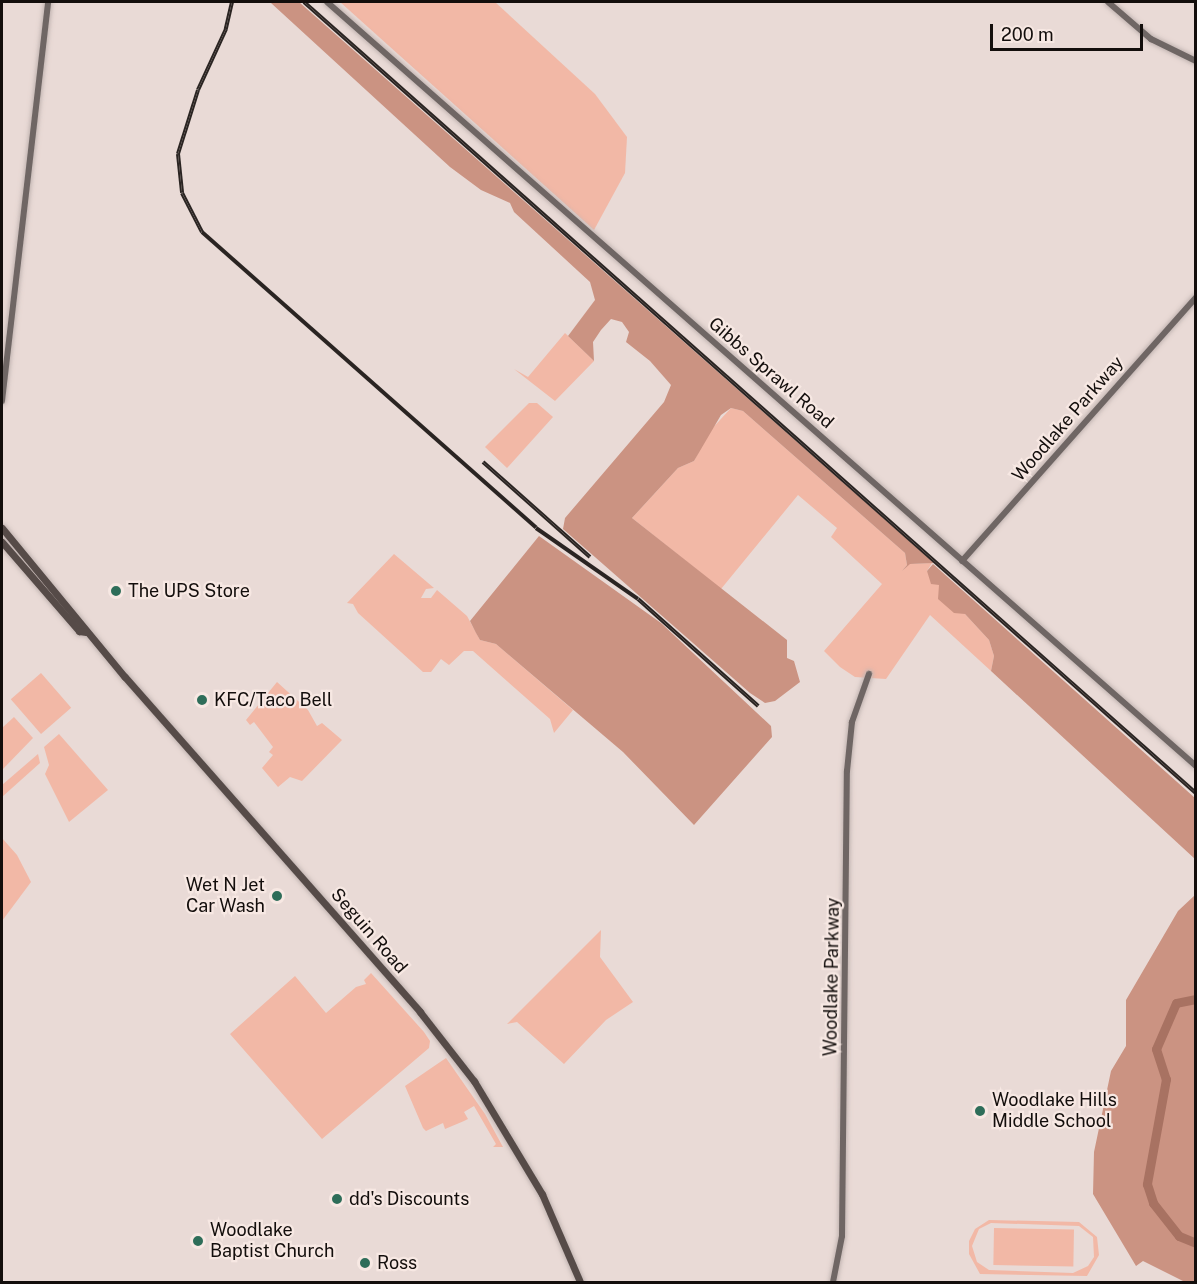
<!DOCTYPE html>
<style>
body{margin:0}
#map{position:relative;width:1197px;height:1284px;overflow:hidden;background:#e9dad6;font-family:"Public Sans",sans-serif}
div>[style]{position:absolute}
.green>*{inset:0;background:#f2b8a6;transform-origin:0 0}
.forest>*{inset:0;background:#cb9382}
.river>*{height:9px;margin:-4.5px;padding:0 4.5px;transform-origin:4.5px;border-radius:4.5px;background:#a87262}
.roads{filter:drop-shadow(0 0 2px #c2b5b2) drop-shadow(0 0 2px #c2b5b2)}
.secondary>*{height:6px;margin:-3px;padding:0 3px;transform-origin:3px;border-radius:3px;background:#6f6664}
.primary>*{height:7px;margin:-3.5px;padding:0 3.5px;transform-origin:3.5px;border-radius:3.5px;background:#564b48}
.rail>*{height:4px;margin-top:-2px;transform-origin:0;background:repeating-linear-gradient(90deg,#f7e8e3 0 4.5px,#2a2422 0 9px);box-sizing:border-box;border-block:2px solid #2a2422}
.dots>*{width:16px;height:16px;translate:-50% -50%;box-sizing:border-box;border:3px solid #f7e8e3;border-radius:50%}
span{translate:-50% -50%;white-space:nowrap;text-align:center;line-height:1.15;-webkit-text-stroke:4.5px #f7e8e3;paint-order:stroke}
.street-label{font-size:18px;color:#130e0c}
.poi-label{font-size:18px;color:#130e0c}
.left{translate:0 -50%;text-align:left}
.right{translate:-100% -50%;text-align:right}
.frame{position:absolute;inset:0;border:3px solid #130e0c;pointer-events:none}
.scale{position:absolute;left:990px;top:24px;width:153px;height:27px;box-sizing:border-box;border:3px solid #130e0c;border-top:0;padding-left:8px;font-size:18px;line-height:21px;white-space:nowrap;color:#130e0c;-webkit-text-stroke:4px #f7e8e3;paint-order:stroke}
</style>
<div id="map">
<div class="green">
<i style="clip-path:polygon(340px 2px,495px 2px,595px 94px,627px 137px,625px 173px,594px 230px)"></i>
<i style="clip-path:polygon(565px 333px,594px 361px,555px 401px,514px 369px,528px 377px)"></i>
<i style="clip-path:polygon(529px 403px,537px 403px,553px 417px,507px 468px,485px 447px)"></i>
<i style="clip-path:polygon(731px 408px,743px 411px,905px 553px,907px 565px,902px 571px,909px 564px,932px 563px,927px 571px,939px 584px,940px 598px,965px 614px,989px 640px,994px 656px,991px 671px,930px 615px,886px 679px,855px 677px,840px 667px,824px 651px,882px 584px,831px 537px,837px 528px,798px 495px,721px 589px,632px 518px,678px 468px,694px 461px,708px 433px)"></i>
<i style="clip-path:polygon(394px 554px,434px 588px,426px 589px,421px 598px,431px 598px,437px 590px,467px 616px,480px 640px,496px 644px,573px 710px,554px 733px,550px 719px,473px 651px,464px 651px,449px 665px,441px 659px,431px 672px,423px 672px,358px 613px,353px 604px,347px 603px)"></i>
<i style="left:41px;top:673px;width:46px;height:40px;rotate:49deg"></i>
<i style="clip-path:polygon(277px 682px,308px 710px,317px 726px,322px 723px,342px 740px,302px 781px,290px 777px,278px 787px,262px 768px,273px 755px,269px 752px,273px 747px,254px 722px,250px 725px,246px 720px)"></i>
<i style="clip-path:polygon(14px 717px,33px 738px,2px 770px,2px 728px)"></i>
<i style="clip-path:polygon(59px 734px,108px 790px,69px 822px,45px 774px,49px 765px,44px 747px)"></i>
<i style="clip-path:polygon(38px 754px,40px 763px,2px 797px,2px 785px)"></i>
<i style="clip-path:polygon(2px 838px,17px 855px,31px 882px,2px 921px)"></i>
<i style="clip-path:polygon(601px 930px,600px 957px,633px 1002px,606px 1020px,564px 1064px,517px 1022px,507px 1024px)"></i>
<i style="clip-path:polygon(371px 973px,424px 1032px,430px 1041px,429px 1048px,322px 1139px,230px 1034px,295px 976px,326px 1013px,356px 987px,366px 984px,364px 980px)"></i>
<i style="clip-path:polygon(446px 1058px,485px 1114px,503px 1147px,493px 1147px,496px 1144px,474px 1106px,464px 1112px,468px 1119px,464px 1121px,445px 1129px,443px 1123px,426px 1131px,423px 1128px,405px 1086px)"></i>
<i style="clip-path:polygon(evenodd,989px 1220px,1079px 1222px,1097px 1237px,1099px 1255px,1087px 1276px,980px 1274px,969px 1254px,969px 1241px,975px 1229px,989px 1220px,991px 1223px,1079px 1226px,1093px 1237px,1094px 1257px,1088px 1266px,1073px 1273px,989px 1270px,977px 1262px,972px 1246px,979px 1229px,991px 1223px)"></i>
<i style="left:994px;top:1228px;width:80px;height:37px;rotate:1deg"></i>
</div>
<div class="forest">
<i style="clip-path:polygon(260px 2px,299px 2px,934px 563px,910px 564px,902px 571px,907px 565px,905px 553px,743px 411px,731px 408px,721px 415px,694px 461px,678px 468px,632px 518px,787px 640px,787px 658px,794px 661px,800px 682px,775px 701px,765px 703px,750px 693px,563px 529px,565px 518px,664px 402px,671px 385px,650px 361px,626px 342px,629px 332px,622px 322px,611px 319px,601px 330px,593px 342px,594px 361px,568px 336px,595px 300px,590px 282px,514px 212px,510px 203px,481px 190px,450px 167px,271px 3px)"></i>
<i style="clip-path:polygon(539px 536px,661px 623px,771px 726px,772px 737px,694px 825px,623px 752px,496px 644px,480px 640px,476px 633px,470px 621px)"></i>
<i style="clip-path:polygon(933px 564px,1195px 798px,1195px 859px,991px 671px,994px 656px,989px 640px,965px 614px,954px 613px,938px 599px,939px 585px,931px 584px,927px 571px)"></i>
<i style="clip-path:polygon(1195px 895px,1196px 1282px,1185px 1282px,1143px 1261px,1136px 1266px,1093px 1194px,1094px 1152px,1111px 1071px,1126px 1046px,1126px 1000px,1178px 911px)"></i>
</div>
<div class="river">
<i style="left:1196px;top:999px;width:20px;rotate:169deg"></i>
<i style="left:1176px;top:1003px;width:50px;rotate:113.5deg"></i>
<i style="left:1156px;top:1049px;width:32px;rotate:72deg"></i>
<i style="left:1166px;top:1079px;width:107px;rotate:100.3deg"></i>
<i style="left:1147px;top:1184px;width:20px;rotate:72deg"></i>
<i style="left:1153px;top:1203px;width:42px;rotate:51.8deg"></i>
<i style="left:1179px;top:1236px;width:18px;rotate:22deg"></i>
</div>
<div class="roads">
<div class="secondary">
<i style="left:327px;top:2px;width:1157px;rotate:41.32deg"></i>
<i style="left:1108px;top:2px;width:57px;rotate:40.7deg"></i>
<i style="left:1151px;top:39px;width:50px;rotate:26.1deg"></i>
<i style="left:2px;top:401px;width:402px;rotate:-83.4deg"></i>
<i style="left:962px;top:561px;width:353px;rotate:-48.4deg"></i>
<i style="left:833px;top:1282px;width:47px;rotate:-78.9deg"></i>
<i style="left:842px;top:1236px;width:465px;rotate:-89.4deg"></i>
<i style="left:847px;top:771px;width:49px;rotate:-84.2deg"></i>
<i style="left:852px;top:722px;width:51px;rotate:-70.5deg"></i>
</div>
<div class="primary">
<i style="left:2px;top:528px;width:193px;rotate:50.5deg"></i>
<i style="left:125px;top:677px;width:446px;rotate:48.6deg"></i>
<i style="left:420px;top:1012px;width:88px;rotate:52deg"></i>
<i style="left:474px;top:1081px;width:132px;rotate:59deg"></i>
<i style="left:542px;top:1194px;width:96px;rotate:66.6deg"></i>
<i style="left:2px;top:542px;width:118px;rotate:49.1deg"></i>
<i style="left:79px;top:631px;width:7px;rotate:8deg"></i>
</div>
</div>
<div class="rail">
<i style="left:232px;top:2px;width:28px;rotate:103deg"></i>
<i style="left:226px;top:29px;width:67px;rotate:114.7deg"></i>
<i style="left:198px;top:90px;width:67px;rotate:107.4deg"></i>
<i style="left:178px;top:154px;width:39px;rotate:84deg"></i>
<i style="left:182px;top:193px;width:44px;rotate:62.9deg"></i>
<i style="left:202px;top:232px;width:446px;rotate:41.5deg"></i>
<i style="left:536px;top:528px;width:124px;rotate:34.8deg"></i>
<i style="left:638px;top:599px;width:161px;rotate:41.7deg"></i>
<i style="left:304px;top:2px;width:1192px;rotate:41.57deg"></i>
<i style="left:483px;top:462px;width:143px;rotate:41.6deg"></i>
</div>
<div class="dots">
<i style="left:116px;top:591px;background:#2e6d59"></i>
<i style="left:202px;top:700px;background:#2e6d59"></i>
<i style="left:277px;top:896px;background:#2e6d59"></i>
<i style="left:980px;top:1111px;background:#2e6d59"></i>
<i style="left:337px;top:1199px;background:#2e6d59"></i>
<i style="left:198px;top:1241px;background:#2e6d59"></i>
<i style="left:365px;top:1263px;background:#2e6d59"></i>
</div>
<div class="street-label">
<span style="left:771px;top:373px;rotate:41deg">Gibbs Sprawl Road</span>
<span style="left:1068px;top:419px;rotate:-49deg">Woodlake Parkway</span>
<span style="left:369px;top:931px;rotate:49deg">Seguin Road</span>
<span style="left:832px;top:977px;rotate:-89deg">Woodlake Parkway</span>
</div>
<div class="poi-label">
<span class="left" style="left:128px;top:591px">The UPS Store</span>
<span class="left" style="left:214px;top:700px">KFC/Taco Bell</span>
<span class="right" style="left:265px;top:896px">Wet N Jet<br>Car Wash</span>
<span class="left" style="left:992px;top:1111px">Woodlake Hills<br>Middle School</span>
<span class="left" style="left:349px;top:1199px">dd's Discounts</span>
<span class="left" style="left:210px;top:1241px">Woodlake<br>Baptist Church</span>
<span class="left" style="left:377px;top:1263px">Ross</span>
</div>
<div class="frame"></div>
<div class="scale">200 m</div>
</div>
